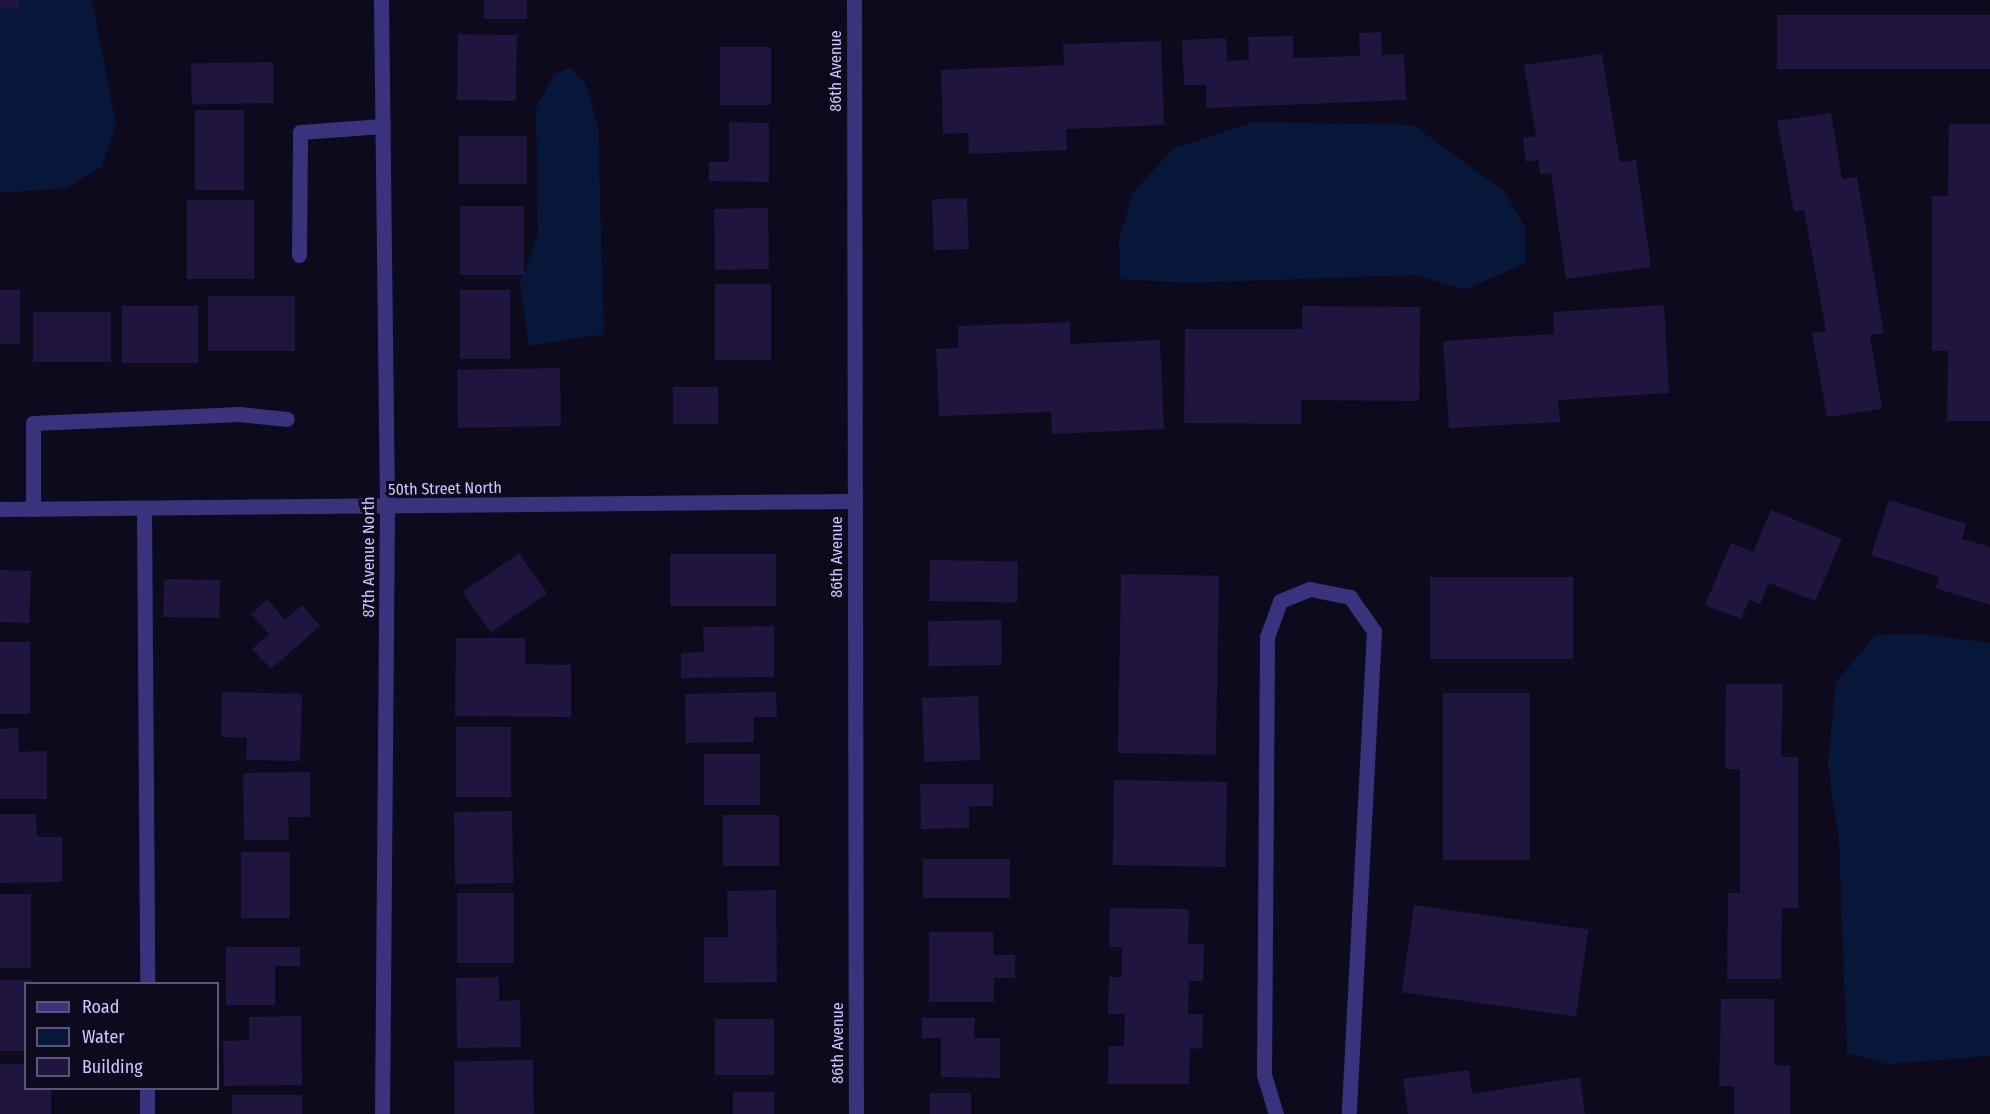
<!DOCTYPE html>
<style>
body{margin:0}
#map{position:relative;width:1990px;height:1114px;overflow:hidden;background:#0e0a1d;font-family:"Fira Sans Condensed",sans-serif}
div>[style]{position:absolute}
.water>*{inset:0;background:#06173a}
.building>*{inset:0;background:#1f153e;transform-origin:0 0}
.minor>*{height:15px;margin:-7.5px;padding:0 7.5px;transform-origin:7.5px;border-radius:7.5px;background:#39337e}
span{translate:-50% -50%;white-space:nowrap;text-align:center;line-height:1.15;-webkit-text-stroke:6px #0e0a1d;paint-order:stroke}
.street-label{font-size:16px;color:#cfc6ff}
.legend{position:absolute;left:24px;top:982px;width:195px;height:108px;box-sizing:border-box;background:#0e0a1d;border:2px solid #5b5577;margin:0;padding:8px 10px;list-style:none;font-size:18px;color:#cfc6ff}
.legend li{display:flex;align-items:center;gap:12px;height:30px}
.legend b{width:30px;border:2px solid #5b5577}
</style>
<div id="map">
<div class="water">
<i style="clip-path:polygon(0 0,92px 0,116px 125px,101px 167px,66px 188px,0 193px)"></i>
<i style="clip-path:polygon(571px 67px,586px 85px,598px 126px,604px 334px,529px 346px,520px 283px,538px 234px,536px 108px,554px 75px)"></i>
<i style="clip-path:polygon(1253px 122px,1413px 125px,1504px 191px,1525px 227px,1525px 263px,1465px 290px,1415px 275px,1185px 283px,1120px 279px,1119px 238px,1134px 191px,1173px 149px)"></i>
<i style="clip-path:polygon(1921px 634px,1990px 643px,1990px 1056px,1887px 1064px,1847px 1053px,1839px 842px,1828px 765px,1836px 682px,1876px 635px)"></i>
</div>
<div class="building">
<i style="left:0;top:0;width:19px;height:9px"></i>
<i style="left:484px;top:0;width:43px;height:19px"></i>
<i style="left:1990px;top:15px;width:54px;height:213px;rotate:90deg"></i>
<i style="clip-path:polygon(1381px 32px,1382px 55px,1404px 54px,1406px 100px,1206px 108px,1206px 85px,1184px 85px,1182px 40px,1226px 38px,1227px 61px,1249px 60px,1248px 37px,1293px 36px,1293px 58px,1360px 56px,1359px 33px)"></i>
<i style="left:458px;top:34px;width:59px;height:66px;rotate:1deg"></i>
<i style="clip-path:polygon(1161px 41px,1164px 125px,1066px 129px,1067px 150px,969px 154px,968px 133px,943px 134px,941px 70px,1064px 65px,1063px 44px)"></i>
<i style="left:720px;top:47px;width:51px;height:58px"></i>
<i style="clip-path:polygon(1602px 54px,1620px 162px,1636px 160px,1651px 267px,1566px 279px,1551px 173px,1540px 174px,1538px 160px,1526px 162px,1523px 138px,1536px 136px,1524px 65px)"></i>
<i style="left:273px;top:62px;width:41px;height:82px;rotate:89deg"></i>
<i style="left:195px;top:110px;width:49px;height:80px"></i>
<i style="clip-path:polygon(1831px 113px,1842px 179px,1857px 177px,1884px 333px,1870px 335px,1882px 409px,1827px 417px,1812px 333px,1826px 331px,1804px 210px,1794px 212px,1777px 121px)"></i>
<i style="clip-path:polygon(729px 122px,769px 123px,769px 182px,709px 181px,709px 162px,729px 162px)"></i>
<i style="clip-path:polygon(1949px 124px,1990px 124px,1990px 421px,1947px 421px,1948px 351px,1932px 351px,1932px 196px,1948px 196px)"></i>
<i style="left:527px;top:136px;width:48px;height:68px;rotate:90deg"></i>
<i style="left:967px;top:198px;width:51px;height:35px;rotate:88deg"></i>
<i style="left:187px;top:200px;width:67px;height:79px"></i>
<i style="left:460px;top:206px;width:64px;height:69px"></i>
<i style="left:768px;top:208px;width:61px;height:54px;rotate:89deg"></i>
<i style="left:715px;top:284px;width:56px;height:76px"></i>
<i style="left:0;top:290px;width:20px;height:54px"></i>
<i style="left:460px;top:290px;width:50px;height:69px"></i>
<i style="left:208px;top:296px;width:87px;height:55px"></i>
<i style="clip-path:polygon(1664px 305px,1669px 393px,1558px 400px,1560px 422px,1449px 428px,1443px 341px,1554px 334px,1553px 312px)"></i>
<i style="left:122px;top:306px;width:76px;height:57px"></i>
<i style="clip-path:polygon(1302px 306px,1420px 307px,1419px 401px,1301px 400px,1301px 424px,1184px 423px,1185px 329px,1302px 329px)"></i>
<i style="left:33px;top:312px;width:78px;height:50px"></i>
<i style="clip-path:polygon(1070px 322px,1070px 344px,1160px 340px,1164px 429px,1052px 434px,1051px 412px,939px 416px,936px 349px,958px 348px,958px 326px)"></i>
<i style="left:560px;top:368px;width:58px;height:103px;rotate:89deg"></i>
<i style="left:673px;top:387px;width:45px;height:37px"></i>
<i style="clip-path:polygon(1889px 500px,1966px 524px,1962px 539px,1990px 547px,1990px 605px,1935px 588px,1939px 577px,1871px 555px)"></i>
<i style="clip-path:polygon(1771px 510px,1842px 539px,1815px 601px,1769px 583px,1760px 604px,1749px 600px,1741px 619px,1705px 605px,1731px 543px,1753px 552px)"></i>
<i style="left:519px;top:553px;width:49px;height:69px;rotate:55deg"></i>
<i style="left:776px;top:554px;width:52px;height:106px;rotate:90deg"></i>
<i style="left:930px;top:560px;width:88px;height:41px;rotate:1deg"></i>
<i style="left:0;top:570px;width:31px;height:52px;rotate:2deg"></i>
<i style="left:1121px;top:574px;width:98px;height:179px;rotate:1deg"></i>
<i style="left:1430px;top:577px;width:143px;height:82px"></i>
<i style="left:164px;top:579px;width:56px;height:38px;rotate:1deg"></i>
<i style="clip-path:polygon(267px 599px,285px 620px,302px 605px,320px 626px,271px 669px,252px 649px,269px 634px,251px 614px)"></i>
<i style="left:1001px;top:620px;width:45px;height:73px;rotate:89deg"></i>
<i style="clip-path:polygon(774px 626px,774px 677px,681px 678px,681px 653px,704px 652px,703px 627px)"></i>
<i style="clip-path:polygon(456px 638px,525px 638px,525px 664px,571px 665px,571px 717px,455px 716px)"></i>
<i style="left:0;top:642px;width:30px;height:72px"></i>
<i style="clip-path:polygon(1726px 684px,1783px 684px,1781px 757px,1798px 757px,1798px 908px,1782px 908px,1781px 979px,1727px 979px,1728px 893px,1740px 893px,1740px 769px,1725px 769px)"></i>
<i style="clip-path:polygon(222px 692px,302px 694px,300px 761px,246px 760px,247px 738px,221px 737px)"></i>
<i style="clip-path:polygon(776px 692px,777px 717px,754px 717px,754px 742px,686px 743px,685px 694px)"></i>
<i style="left:1443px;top:693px;width:87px;height:167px"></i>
<i style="left:978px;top:696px;width:64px;height:56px;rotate:88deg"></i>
<i style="left:511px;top:727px;width:70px;height:55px;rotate:90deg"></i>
<i style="clip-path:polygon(18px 728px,19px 752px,47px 751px,47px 799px,0 799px,0 729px)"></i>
<i style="left:704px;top:754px;width:56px;height:51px"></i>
<i style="clip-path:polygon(310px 772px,310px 817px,288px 817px,289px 840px,244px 840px,243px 773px)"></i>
<i style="left:1227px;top:782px;width:85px;height:113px;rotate:91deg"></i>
<i style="clip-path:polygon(920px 784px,993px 784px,993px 806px,969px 806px,969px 828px,921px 829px)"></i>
<i style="left:512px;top:811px;width:72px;height:58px;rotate:89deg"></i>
<i style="clip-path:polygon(0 814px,36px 814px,37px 837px,62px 837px,62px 882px,0 883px)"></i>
<i style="left:723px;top:815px;width:56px;height:51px"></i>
<i style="left:241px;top:852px;width:49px;height:66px"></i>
<i style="left:923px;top:859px;width:87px;height:39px"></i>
<i style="clip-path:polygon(776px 890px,777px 982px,704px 983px,704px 937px,728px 937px,727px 891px)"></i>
<i style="left:457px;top:893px;width:57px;height:70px"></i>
<i style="left:0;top:894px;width:31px;height:74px"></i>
<i style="left:1414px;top:905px;width:176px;height:88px;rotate:8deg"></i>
<i style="clip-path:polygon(1110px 908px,1189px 909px,1188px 944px,1204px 944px,1203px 981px,1189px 981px,1188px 1014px,1203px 1014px,1202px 1049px,1190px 1048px,1189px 1084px,1108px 1084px,1109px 1046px,1124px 1046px,1125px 1014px,1108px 1014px,1109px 977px,1122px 977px,1122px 947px,1109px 947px)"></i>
<i style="clip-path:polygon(929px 932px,993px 932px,994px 955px,1015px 955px,1015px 978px,994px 978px,994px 1002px,929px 1002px)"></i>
<i style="clip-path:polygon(226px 947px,300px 947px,300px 966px,275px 966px,275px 1005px,226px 1005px)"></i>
<i style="clip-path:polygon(499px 977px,499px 1001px,520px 1000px,521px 1047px,457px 1048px,456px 978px)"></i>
<i style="clip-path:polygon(0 980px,33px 980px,26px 984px,26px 1051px,0 1051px)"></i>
<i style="clip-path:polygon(1721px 999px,1774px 999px,1774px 1065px,1790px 1066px,1790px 1114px,1734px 1114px,1734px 1086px,1719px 1086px)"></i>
<i style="clip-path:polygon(301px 1016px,302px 1085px,224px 1086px,223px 1041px,249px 1040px,249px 1017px)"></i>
<i style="clip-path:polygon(922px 1018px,975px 1018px,974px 1038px,1000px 1038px,1000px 1078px,941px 1077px,941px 1038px,922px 1038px)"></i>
<i style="left:715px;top:1019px;width:59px;height:56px"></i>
<i style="left:533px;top:1060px;width:54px;height:79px;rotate:89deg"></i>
<i style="clip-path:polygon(0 1064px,26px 1064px,26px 1088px,51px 1088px,51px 1114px,0 1114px)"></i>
<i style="clip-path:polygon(1469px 1070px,1472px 1094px,1580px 1077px,1585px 1114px,1408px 1114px,1403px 1079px)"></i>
<i style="left:733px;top:1092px;width:41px;height:22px"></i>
<i style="left:930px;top:1093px;width:41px;height:21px"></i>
<i style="left:232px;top:1095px;width:70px;height:19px"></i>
</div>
<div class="minor">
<i style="left:381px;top:0;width:507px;rotate:89.32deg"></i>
<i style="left:387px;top:507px;width:607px;rotate:90.47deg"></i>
<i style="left:854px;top:0;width:1114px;rotate:89.9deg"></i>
<i style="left:299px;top:255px;width:123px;rotate:-89.5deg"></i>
<i style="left:300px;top:132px;width:83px;rotate:-4.1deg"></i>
<i style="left:0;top:509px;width:855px;rotate:-0.54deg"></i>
<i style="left:33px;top:509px;width:86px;rotate:-90deg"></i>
<i style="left:33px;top:423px;width:207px;rotate:-2.5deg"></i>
<i style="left:240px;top:414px;width:47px;rotate:6.1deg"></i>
<i style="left:144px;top:509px;width:475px;rotate:89.6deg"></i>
<i style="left:147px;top:1088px;width:26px;rotate:90deg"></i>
<i style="left:1276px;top:1114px;width:41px;rotate:-107.1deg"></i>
<i style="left:1264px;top:1075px;width:438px;rotate:-89.6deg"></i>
<i style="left:1267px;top:637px;width:38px;rotate:-70deg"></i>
<i style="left:1280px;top:601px;width:32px;rotate:-22deg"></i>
<i style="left:1310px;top:589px;width:41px;rotate:11.3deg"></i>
<i style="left:1350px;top:597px;width:42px;rotate:54.8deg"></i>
<i style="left:1374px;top:631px;width:484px;rotate:93deg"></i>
</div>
<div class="street-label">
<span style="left:836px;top:71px;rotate:-90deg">86th Avenue</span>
<span style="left:445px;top:489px;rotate:-1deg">50th Street North</span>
<span style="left:369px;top:557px;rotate:-90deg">87th Avenue North</span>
<span style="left:837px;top:557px;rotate:-90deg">86th Avenue</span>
<span style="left:838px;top:1043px;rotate:-90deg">86th Avenue</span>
</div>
<ul class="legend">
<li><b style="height:8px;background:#39337e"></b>Road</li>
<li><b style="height:16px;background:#06173a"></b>Water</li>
<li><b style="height:16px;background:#1f153e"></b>Building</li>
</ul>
</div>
